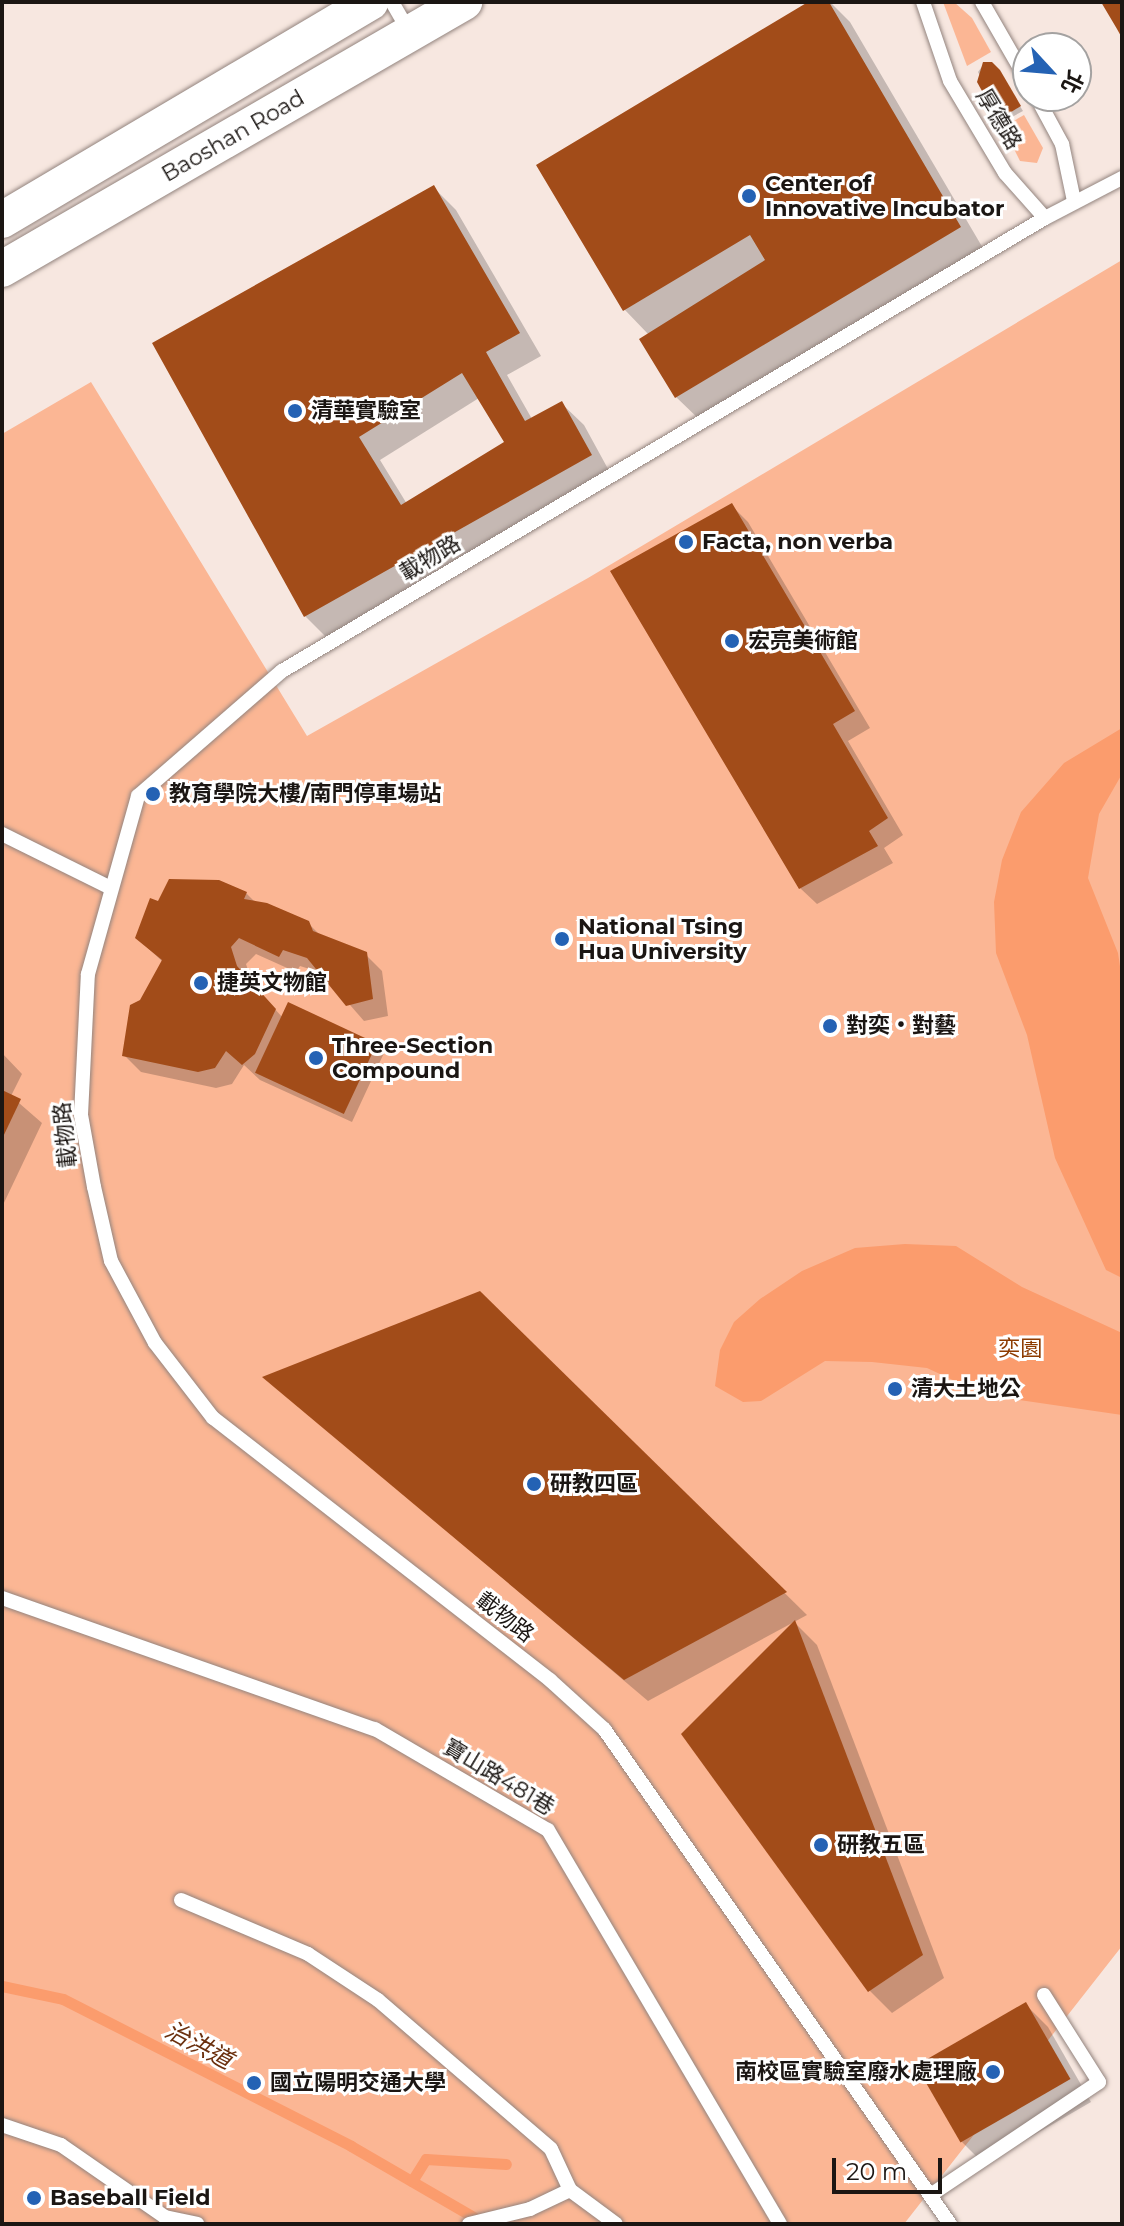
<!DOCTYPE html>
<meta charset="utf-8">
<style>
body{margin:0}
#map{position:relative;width:1124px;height:2226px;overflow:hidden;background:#f7e7e0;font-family:Montserrat,"Noto Sans TC",sans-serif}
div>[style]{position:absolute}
.green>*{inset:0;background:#fbb694}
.water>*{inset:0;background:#fb9c6d}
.shadow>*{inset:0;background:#0003}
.stream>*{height:11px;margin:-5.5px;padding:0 5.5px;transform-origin:5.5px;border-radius:5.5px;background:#fb9c6d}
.building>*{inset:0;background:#a24c19;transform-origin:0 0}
.roads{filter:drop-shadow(0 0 2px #93847e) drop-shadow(0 0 2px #93847e)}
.service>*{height:14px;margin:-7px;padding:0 7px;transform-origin:7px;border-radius:7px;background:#fff}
.tertiary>*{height:36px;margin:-18px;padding:0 18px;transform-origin:18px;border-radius:18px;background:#fff}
.dots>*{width:22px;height:22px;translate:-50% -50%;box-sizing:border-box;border:4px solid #fff;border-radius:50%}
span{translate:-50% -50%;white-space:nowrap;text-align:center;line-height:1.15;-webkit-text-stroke:6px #fff;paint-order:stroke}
.street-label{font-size:22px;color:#1b1613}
.poi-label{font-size:22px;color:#1b1613;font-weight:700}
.left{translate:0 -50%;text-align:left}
.right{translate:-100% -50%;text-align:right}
.park-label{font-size:22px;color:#8d3b00}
.water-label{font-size:24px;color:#6b300e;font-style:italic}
.frame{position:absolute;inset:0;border:4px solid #1b1613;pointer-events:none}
.north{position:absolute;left:1012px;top:32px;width:80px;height:80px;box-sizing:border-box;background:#fff;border:2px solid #a4a2a1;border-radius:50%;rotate:116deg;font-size:22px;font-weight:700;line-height:32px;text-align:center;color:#1b1613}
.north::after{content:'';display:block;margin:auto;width:28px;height:36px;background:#2462b4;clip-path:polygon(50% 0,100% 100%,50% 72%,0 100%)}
.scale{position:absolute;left:832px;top:2158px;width:110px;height:36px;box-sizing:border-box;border:4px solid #1b1613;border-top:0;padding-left:10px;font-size:24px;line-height:28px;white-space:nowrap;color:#1b1613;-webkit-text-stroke:6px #fff;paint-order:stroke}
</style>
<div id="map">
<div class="green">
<i style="clip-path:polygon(943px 2px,954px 2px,972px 18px,991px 52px,967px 66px)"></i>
<i style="clip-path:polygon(1024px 115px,1043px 148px,1037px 163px,1020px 161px,1003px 127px)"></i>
<i style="clip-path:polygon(1122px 260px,1122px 1946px,904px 2224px,2px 2224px,2px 434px,91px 382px,307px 736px,588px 578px)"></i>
</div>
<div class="water">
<i style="clip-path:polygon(1122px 728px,1122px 774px,1099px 814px,1088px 878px,1118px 953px,1122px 980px,1122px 1278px,1106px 1270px,1055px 1158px,1027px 1035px,996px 953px,994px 902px,1002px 860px,1021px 812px,1064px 763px)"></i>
<i style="clip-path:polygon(905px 1244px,956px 1246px,1022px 1287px,1122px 1333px,1122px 1415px,985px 1395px,927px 1368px,872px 1362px,825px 1361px,761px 1401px,743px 1402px,715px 1386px,720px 1350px,734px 1322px,760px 1299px,802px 1271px,855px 1248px)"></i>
</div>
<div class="shadow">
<i style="clip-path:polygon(811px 2px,830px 2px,850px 22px,987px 255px,704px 424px,676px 397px,649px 335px,624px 309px)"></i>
<i style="clip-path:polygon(984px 64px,996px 68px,1023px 111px,1003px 122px,978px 72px)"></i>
<i style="clip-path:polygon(evenodd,434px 188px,456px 210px,541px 356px,507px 375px,532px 419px,561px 403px,584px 425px,613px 478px,327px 638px,305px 616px,434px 188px,479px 398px,506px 442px,407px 504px,380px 460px,479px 398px)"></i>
<i style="clip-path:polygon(731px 505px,748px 522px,870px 728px,848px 741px,903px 835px,884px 848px,893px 863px,817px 904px,800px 888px)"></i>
<i style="clip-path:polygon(246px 893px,256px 903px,308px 923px,322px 937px,365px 954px,382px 971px,388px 1016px,364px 1021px,322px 973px,300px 966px,296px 972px,256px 954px,246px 964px,253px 985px,283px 1018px,375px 1045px,384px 1053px,352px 1122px,260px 1080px,244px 1065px,232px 1084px,216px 1088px,141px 1072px,125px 1056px,142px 1002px,163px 962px,137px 938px,159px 904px)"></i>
<i style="clip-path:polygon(2px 1053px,22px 1074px,11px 1096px,42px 1123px,2px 1207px)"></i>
<i style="clip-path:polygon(479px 1293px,807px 1615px,648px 1701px,266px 1378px)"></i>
<i style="clip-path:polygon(795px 1623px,817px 1645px,944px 1978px,892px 2013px,870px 1991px)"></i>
<i style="clip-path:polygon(1025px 2004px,1048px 2027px,1091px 2102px,984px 2164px,962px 2142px)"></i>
</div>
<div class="stream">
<i style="left:2px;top:1986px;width:62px;rotate:12deg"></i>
<i style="left:63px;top:1999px;width:323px;rotate:27deg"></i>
<i style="left:351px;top:2146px;width:154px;rotate:30.1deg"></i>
<i style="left:412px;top:2181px;width:26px;rotate:-58deg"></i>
<i style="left:426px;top:2159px;width:80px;rotate:3.6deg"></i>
</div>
<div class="building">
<i style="clip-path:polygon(808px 2px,829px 2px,961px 227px,675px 398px,639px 339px,765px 260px,750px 235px,623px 311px,536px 165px)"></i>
<i style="clip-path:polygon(1101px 2px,1122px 2px,1122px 38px,1117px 29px)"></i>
<i style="clip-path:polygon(983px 62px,992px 62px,1000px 70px,1021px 106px,998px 120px,977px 82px)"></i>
<i style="clip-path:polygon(evenodd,434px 185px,520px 333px,486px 352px,525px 421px,562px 401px,592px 455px,304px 617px,152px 343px,434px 185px,462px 373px,504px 442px,401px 505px,359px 437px,462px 373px)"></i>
<i style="clip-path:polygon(732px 503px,855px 711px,833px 724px,888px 818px,869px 831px,878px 846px,799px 889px,610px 571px)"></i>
<i style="clip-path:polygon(169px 879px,219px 880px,247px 892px,244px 899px,267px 903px,309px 921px,313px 931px,367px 952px,373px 999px,346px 1006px,307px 958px,283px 950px,279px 957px,239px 938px,231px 947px,237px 966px,276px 1009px,255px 1054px,242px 1065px,226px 1051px,215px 1068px,198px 1072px,122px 1056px,130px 1005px,140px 1000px,162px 960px,135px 938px,150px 898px,158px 901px)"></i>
<i style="left:288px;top:1002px;width:98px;height:78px;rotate:25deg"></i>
<i style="clip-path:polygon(2px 1090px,21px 1099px,2px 1139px)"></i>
<i style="clip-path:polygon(480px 1291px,787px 1592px,624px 1680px,262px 1377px)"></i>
<i style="clip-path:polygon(795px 1620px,923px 1955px,868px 1992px,681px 1734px)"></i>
<i style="left:1026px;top:2002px;width:89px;height:127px;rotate:60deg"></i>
</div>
<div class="roads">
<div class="service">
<i style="left:392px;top:2px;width:36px;rotate:60deg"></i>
<i style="left:923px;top:2px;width:83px;rotate:71.1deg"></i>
<i style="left:950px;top:81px;width:107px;rotate:59.1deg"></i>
<i style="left:1005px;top:173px;width:60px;rotate:48.4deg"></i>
<i style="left:982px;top:2px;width:92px;rotate:60.1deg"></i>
<i style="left:1036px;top:96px;width:55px;rotate:61.6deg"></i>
<i style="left:1062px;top:144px;width:58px;rotate:78.1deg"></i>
<i style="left:2px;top:834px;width:119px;rotate:26.4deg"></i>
<i style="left:2px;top:1598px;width:395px;rotate:19.4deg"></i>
<i style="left:375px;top:1729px;width:200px;rotate:30.3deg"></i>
<i style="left:548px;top:1830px;width:457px;rotate:59.5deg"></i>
<i style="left:181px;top:1900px;width:138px;rotate:23deg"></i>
<i style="left:308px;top:1954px;width:84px;rotate:33.3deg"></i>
<i style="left:378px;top:2000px;width:228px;rotate:40.7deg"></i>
<i style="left:551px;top:2149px;width:45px;rotate:65.1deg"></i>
<i style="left:570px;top:2190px;width:57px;rotate:36.5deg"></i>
<i style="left:2px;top:2125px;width:62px;rotate:18.7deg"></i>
<i style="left:61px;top:2145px;width:126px;rotate:34.7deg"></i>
<i style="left:165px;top:2217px;width:33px;rotate:12deg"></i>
<i style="left:932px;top:2194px;width:201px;rotate:-33.8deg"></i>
<i style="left:1099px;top:2082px;width:103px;rotate:-122.3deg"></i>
<i style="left:469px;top:2224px;width:63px;rotate:-13.8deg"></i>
<i style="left:530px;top:2209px;width:44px;rotate:-25.4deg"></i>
<i style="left:950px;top:2224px;width:604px;rotate:-124.95deg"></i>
<i style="left:604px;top:1729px;width:73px;rotate:-137.8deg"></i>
<i style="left:550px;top:1680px;width:427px;rotate:-142.1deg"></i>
<i style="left:213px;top:1418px;width:95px;rotate:-127.7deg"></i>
<i style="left:155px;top:1343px;width:93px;rotate:-118.2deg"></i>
<i style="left:111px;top:1261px;width:76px;rotate:-102.9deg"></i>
<i style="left:94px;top:1187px;width:73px;rotate:-100.2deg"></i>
<i style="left:81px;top:1115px;width:141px;rotate:-87.2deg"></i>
<i style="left:88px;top:974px;width:185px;rotate:-74.3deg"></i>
<i style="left:138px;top:796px;width:191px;rotate:-41deg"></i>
<i style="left:282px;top:671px;width:887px;rotate:-30.7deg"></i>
<i style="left:1045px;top:218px;width:87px;rotate:-27.5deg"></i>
</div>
<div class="tertiary">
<i style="left:2px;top:220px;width:428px;rotate:-30.6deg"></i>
<i style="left:2px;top:269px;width:534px;rotate:-30.02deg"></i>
</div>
</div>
<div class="dots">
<i style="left:749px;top:196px;background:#2462b4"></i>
<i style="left:295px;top:411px;background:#2462b4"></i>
<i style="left:686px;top:542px;background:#2462b4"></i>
<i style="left:732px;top:641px;background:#2462b4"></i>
<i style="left:153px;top:794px;background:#2462b4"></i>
<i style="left:562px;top:939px;background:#2462b4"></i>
<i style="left:201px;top:983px;background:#2462b4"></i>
<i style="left:830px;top:1026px;background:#2462b4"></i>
<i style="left:316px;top:1058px;background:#2462b4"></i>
<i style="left:895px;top:1389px;background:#2462b4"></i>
<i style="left:534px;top:1484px;background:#2462b4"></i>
<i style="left:821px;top:1845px;background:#2462b4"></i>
<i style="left:993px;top:2072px;background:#2462b4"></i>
<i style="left:254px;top:2083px;background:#2462b4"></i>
<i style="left:34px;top:2198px;background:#2462b4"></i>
</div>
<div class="street-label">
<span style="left:999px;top:119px;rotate:59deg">厚德路</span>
<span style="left:233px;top:136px;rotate:-30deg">Baoshan Road</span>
<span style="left:430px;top:558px;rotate:-31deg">載物路</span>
<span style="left:65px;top:1135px;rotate:-96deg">載物路</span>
<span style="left:505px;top:1617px;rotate:38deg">載物路</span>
<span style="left:499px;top:1777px;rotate:31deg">寶山路481巷</span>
</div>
<div class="poi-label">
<span class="left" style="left:765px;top:196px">Center of<br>Innovative Incubator</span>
<span class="left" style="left:311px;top:411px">清華實驗室</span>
<span class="left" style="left:702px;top:542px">Facta, non verba</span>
<span class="left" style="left:748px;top:641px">宏亮美術館</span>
<span class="left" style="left:169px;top:794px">教育學院大樓/南門停車場站</span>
<span class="left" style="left:578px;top:939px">National Tsing<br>Hua University</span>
<span class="left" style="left:217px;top:983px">捷英文物館</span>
<span class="left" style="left:846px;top:1026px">對奕‧對藝</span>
<span class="left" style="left:332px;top:1058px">Three-Section<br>Compound</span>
<span class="left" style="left:911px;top:1389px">清大土地公</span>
<span class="left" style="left:550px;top:1484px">研教四區</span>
<span class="left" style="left:837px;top:1845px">研教五區</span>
<span class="right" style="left:977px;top:2072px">南校區實驗室廢水處理廠</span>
<span class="left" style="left:270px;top:2083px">國立陽明交通大學</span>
<span class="left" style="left:50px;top:2198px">Baseball Field</span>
</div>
<div class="park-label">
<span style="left:1020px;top:1349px">奕園</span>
</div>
<div class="water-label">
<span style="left:199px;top:2045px;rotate:28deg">治洪道</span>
</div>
<div class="frame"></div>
<div class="north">北</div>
<div class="scale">20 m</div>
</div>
